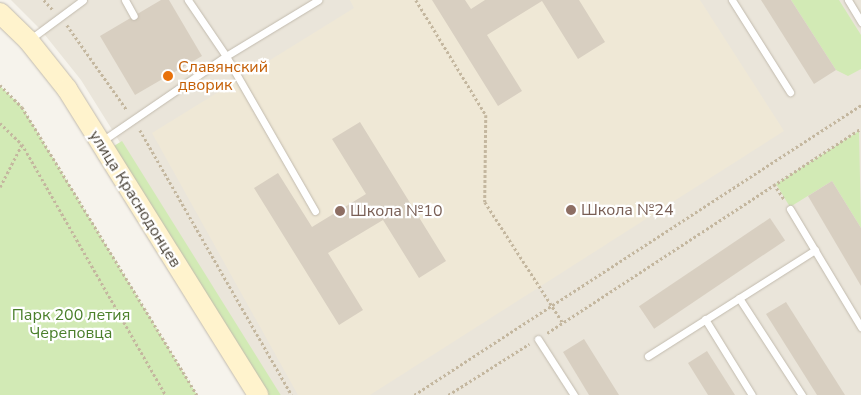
<!DOCTYPE html>
<meta charset="utf-8">
<style>
body{margin:0}
#map{position:relative;width:861px;height:395px;overflow:hidden;background:#f6f3ec;font-family:"Nunito Sans",sans-serif}
div>[style]{position:absolute}
.residential>*{inset:0;background:#eae5da}
.education>*{inset:0;background:#efe8d6}
.green>*{inset:0;background:#d2eab5;transform-origin:0 0}
.building>*{inset:0;background:#d8cfc1;transform-origin:0 0}
.path>*{height:2.5px;margin-top:-1.25px;transform-origin:0;background:repeating-linear-gradient(90deg,#c4b79f 0 2.5px,transparent 0 5px)}
.roads{filter:drop-shadow(0 0 1px #c2bbae) drop-shadow(0 0 1px #c2bbae)}
.service>*{height:7px;margin:-3.5px;padding:0 3.5px;transform-origin:3.5px;border-radius:3.5px;background:#fff}
.secondary>*{height:20px;margin:-10px;padding:0 10px;transform-origin:10px;border-radius:10px;background:#fff3cd}
.dots>*{width:14px;height:14px;translate:-50% -50%;box-sizing:border-box;border:2px solid #fff;border-radius:50%}
span{translate:-50% -50%;white-space:nowrap;text-align:center;line-height:1.15;-webkit-text-stroke:4.5px #fff;paint-order:stroke}
.food-label{font-size:16px;color:#c56008}
.left{translate:0 -50%;text-align:left}
.street-label{font-size:16px;color:#4b4439}
.education-label{font-size:16px;color:#785e54}
.park-label{font-size:16px;color:#4a7f2a}
</style>
<div id="map">
<div class="residential">
<i style="clip-path:polygon(11px 0,861px 0,861px 395px,278px 395px,81px 80px,41px 30px)"></i>
</div>
<div class="education">
<i style="clip-path:polygon(350px 0,700px 0,784px 131px,370px 395px,298px 395px,152px 133px,354px 8px)"></i>
</div>
<div class="green">
<i style="clip-path:polygon(791px 0,839px 0,861px 35px,861px 69px,848px 76px,836px 70px)"></i>
<i style="clip-path:polygon(0 86px,22px 107px,197px 395px,0 395px)"></i>
<i style="clip-path:polygon(859px 131px,861px 228px,832px 181px,790px 207px,776px 184px)"></i>
<i style="left:122px;top:141px;width:301px;height:11px;rotate:58deg"></i>
</div>
<div class="building">
<i style="clip-path:polygon(161px 0,169px 0,202px 56px,135px 95px,100px 36px)"></i>
<i style="clip-path:polygon(432px 0,465px 0,471px 9px,485px 0,579px 0,605px 42px,578px 59px,542px 1px,487px 35px,522px 91px,498px 106px)"></i>
<i style="clip-path:polygon(761px 0,791px 0,836px 70px,814px 84px)"></i>
<i style="clip-path:polygon(360px 122px,446px 261px,419px 278px,383px 220px,328px 253px,363px 310px,339px 325px,254px 188px,278px 173px,312px 227px,366px 194px,332px 139px)"></i>
<i style="clip-path:polygon(832px 181px,861px 228px,861px 286px,808px 196px)"></i>
<i style="left:770px;top:218px;width:27px;height:158px;rotate:56deg"></i>
<i style="clip-path:polygon(786px 302px,845px 395px,817px 395px,766px 314px)"></i>
<i style="clip-path:polygon(584px 339px,619px 395px,589px 395px,563px 352px)"></i>
<i style="clip-path:polygon(707px 351px,735px 395px,708px 395px,688px 363px)"></i>
</div>
<div class="path">
<i style="left:44px;top:0;width:13px;rotate:48deg"></i>
<i style="left:416px;top:0;width:135px;rotate:58.7deg"></i>
<i style="left:486px;top:115px;width:87px;rotate:90.7deg"></i>
<i style="left:485px;top:202px;width:144px;rotate:57.2deg"></i>
<i style="left:67px;top:25px;width:104px;rotate:54.8deg"></i>
<i style="left:0;top:85px;width:31px;rotate:45deg"></i>
<i style="left:22px;top:107px;width:337px;rotate:58.7deg"></i>
<i style="left:0;top:123px;width:30px;rotate:44deg"></i>
<i style="left:22px;top:144px;width:289px;rotate:60.2deg"></i>
<i style="left:140px;top:130px;width:305px;rotate:60.2deg"></i>
<i style="left:774px;top:184px;width:18px;rotate:56deg"></i>
<i style="left:0;top:187px;width:48px;rotate:-62.9deg"></i>
<i style="left:547px;top:333px;width:375px;rotate:-33.1deg"></i>
<i style="left:414px;top:395px;width:533px;rotate:-32.97deg"></i>
<i style="left:448px;top:395px;width:96px;rotate:-32.2deg"></i>
</div>
<div class="roads">
<div class="service">
<i style="left:125px;top:0;width:18px;rotate:61deg"></i>
<i style="left:732px;top:0;width:109px;rotate:57.8deg"></i>
<i style="left:848px;top:0;width:26px;rotate:59deg"></i>
<i style="left:29px;top:40px;width:67px;rotate:-36.5deg"></i>
<i style="left:102px;top:141px;width:150px;rotate:-34.4deg"></i>
<i style="left:226px;top:56px;width:68px;rotate:-124.2deg"></i>
<i style="left:790px;top:209px;width:138px;rotate:59deg"></i>
<i style="left:315px;top:211px;width:179px;rotate:-119.9deg"></i>
<i style="left:226px;top:56px;width:108px;rotate:-31.3deg"></i>
<i style="left:739px;top:298px;width:116px;rotate:57deg"></i>
<i style="left:705px;top:319px;width:89px;rotate:58.3deg"></i>
<i style="left:538px;top:339px;width:67px;rotate:57.3deg"></i>
<i style="left:648px;top:356px;width:198px;rotate:-32.4deg"></i>
</div>
<div class="secondary">
<i style="left:0;top:13px;width:39px;rotate:44deg"></i>
<i style="left:28px;top:40px;width:63px;rotate:51.5deg"></i>
<i style="left:67px;top:89px;width:361px;rotate:58deg"></i>
</div>
</div>
<div class="dots">
<i style="left:168px;top:76px;background:#e8710a"></i>
<i style="left:571px;top:210px;background:#8d6e63"></i>
<i style="left:340px;top:211px;background:#8d6e63"></i>
</div>
<div class="food-label">
<span class="left" style="left:178px;top:76px">Славянский<br>дворик</span>
</div>
<div class="street-label">
<span style="left:135px;top:199px;rotate:58deg">улица Краснодонцев</span>
</div>
<div class="education-label">
<span class="left" style="left:581px;top:210px">Школа №24</span>
<span class="left" style="left:350px;top:211px">Школа №10</span>
</div>
<div class="park-label">
<span style="left:71px;top:324px">Парк 200 летия<br>Череповца</span>
</div>
</div>
